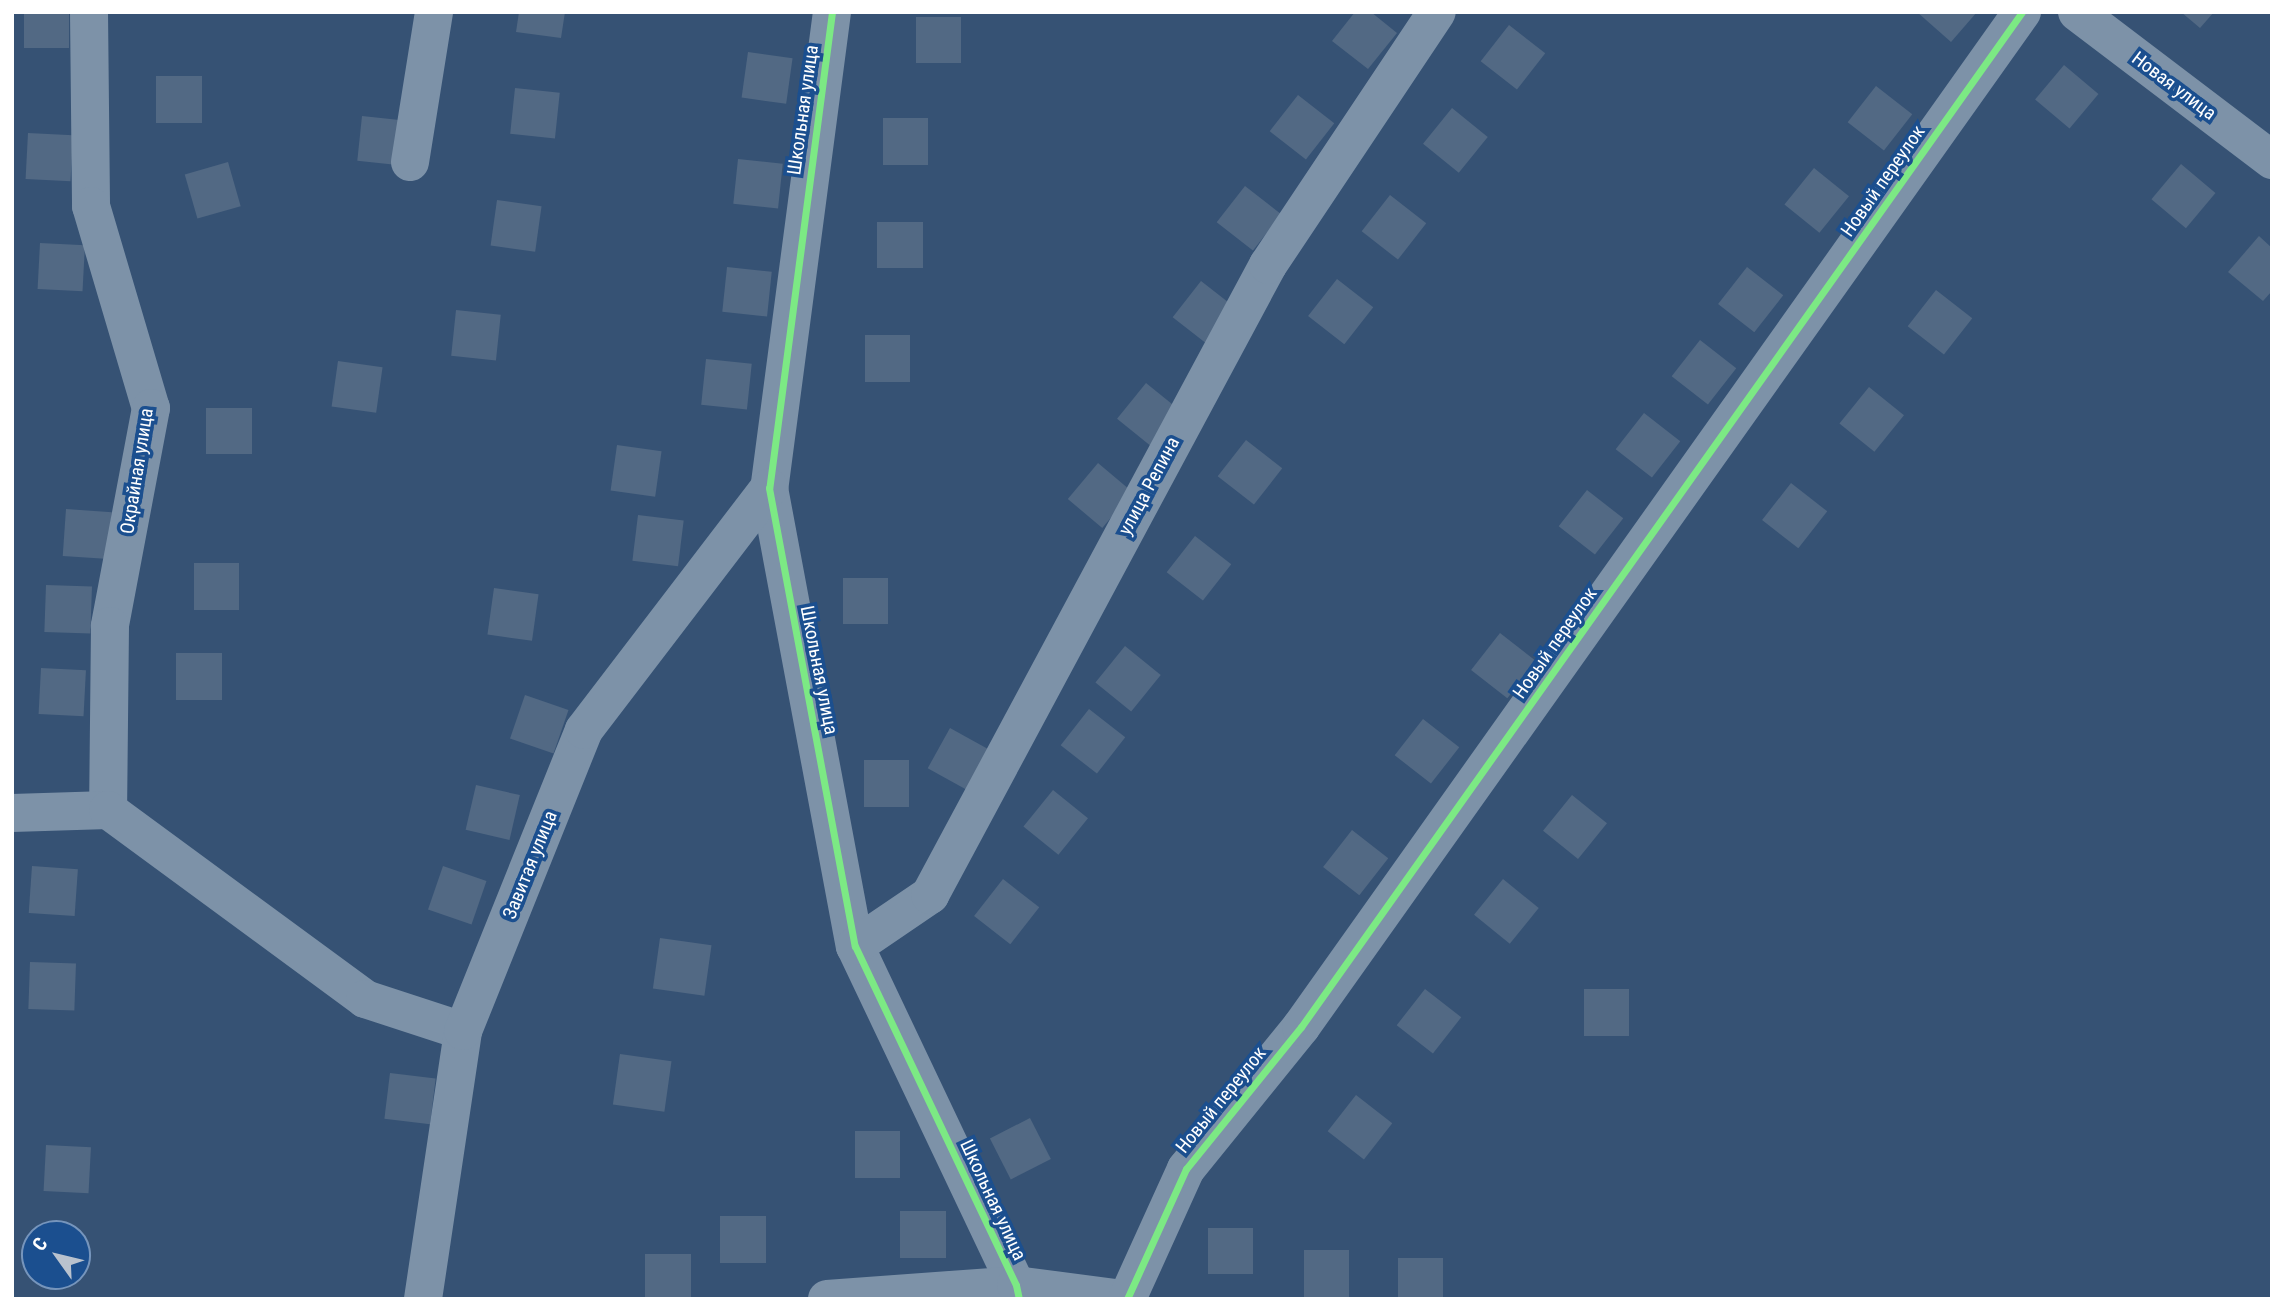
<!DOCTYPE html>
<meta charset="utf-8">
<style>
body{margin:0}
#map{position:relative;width:2284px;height:1311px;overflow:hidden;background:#365274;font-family:"Roboto Condensed",sans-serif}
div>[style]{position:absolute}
.building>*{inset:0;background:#526984;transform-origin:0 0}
.minor>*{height:38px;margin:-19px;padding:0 19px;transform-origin:19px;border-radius:19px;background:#7d92a8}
.cycleway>*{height:7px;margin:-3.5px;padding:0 3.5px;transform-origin:3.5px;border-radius:3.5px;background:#7ce984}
span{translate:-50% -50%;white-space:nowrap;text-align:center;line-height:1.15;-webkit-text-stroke:7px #1b4f8f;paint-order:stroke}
.street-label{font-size:19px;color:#fff}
.frame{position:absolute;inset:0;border:14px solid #fff;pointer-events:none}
.north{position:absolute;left:21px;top:1220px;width:70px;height:70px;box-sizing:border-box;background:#1b4f8f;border:2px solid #7695bc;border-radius:50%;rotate:304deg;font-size:19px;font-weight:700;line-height:28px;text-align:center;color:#fff}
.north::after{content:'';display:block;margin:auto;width:24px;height:32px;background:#b9c2ce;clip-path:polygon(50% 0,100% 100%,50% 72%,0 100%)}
</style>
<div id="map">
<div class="building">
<i style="left:24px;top:12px;width:45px;height:36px"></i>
<i style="clip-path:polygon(519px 12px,565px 12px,561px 38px,516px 32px)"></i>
<i style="clip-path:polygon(1355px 12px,1371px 12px,1397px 33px,1368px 69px,1332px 41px)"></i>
<i style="clip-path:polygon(1917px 12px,1977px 12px,1951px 42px)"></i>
<i style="clip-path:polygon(2181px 12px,2214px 12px,2200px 28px)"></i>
<i style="left:916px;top:17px;width:45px;height:46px"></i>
<i style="left:1509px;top:25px;width:46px;height:46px;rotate:38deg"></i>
<i style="left:748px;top:52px;width:45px;height:46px;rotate:8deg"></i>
<i style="left:2064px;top:65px;width:45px;height:45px;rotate:40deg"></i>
<i style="left:202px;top:76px;width:47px;height:46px;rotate:90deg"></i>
<i style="left:1876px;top:86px;width:46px;height:46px;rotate:38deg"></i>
<i style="left:515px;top:88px;width:45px;height:46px;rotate:6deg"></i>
<i style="left:1298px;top:95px;width:46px;height:46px;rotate:38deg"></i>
<i style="left:1452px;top:108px;width:46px;height:46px;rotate:39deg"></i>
<i style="left:362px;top:116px;width:45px;height:45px;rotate:6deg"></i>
<i style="left:928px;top:118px;width:47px;height:45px;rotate:90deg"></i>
<i style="left:28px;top:133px;width:45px;height:46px;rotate:3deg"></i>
<i style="left:738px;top:159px;width:45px;height:45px;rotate:6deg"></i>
<i style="left:228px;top:162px;width:46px;height:45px;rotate:74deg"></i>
<i style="left:2181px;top:164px;width:45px;height:46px;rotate:40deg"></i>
<i style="left:1814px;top:168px;width:45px;height:47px;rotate:39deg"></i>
<i style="left:1245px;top:186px;width:46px;height:46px;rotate:38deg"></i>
<i style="left:1390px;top:195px;width:46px;height:46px;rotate:38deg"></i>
<i style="left:497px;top:200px;width:45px;height:46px;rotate:8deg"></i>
<i style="left:877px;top:222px;width:46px;height:46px"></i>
<i style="clip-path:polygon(2259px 236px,2272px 248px,2272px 291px,2263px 301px,2228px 272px)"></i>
<i style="left:40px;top:243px;width:45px;height:46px;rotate:3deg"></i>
<i style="left:727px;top:267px;width:45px;height:45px;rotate:6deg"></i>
<i style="left:1747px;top:267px;width:46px;height:47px;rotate:38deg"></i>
<i style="left:1337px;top:279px;width:46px;height:47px;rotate:38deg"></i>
<i style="left:1201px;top:281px;width:46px;height:46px;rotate:38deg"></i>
<i style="left:1936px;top:290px;width:46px;height:46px;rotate:38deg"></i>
<i style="left:456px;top:310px;width:45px;height:46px;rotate:6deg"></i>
<i style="left:865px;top:335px;width:45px;height:47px"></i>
<i style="left:1700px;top:340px;width:46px;height:46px;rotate:38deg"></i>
<i style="left:706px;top:359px;width:46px;height:46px;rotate:6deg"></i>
<i style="left:338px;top:361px;width:45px;height:46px;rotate:8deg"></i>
<i style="left:1146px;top:383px;width:45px;height:46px;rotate:39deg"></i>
<i style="left:1869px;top:387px;width:45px;height:47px;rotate:39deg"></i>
<i style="left:206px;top:408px;width:46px;height:46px"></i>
<i style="left:1644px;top:413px;width:46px;height:46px;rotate:38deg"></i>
<i style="left:1246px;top:440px;width:46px;height:46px;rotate:38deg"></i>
<i style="left:617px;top:445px;width:45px;height:46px;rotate:8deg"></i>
<i style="left:1098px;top:463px;width:45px;height:47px;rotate:40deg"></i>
<i style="left:1791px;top:483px;width:46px;height:47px;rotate:38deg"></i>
<i style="left:1587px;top:490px;width:46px;height:46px;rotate:38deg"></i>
<i style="left:66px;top:509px;width:46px;height:47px;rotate:4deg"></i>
<i style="left:638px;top:515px;width:46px;height:46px;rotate:7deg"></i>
<i style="left:1195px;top:536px;width:46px;height:46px;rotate:38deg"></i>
<i style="left:194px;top:563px;width:45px;height:47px"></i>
<i style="left:843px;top:578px;width:45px;height:46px"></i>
<i style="left:46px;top:585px;width:46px;height:47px;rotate:2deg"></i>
<i style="left:494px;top:588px;width:45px;height:47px;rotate:8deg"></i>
<i style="left:1500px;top:633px;width:46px;height:47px;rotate:38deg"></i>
<i style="left:1125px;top:646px;width:46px;height:47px;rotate:39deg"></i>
<i style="left:222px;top:653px;width:47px;height:46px;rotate:90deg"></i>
<i style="left:41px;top:668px;width:45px;height:46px;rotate:3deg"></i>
<i style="left:525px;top:695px;width:46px;height:46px;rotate:19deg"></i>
<i style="left:1089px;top:709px;width:46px;height:46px;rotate:38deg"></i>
<i style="left:1423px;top:719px;width:46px;height:46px;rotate:38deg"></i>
<i style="left:950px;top:728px;width:46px;height:46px;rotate:29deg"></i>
<i style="left:909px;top:760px;width:47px;height:45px;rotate:90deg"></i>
<i style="left:476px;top:785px;width:45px;height:46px;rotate:13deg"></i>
<i style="left:1053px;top:790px;width:45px;height:47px;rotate:39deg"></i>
<i style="left:1572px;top:795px;width:45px;height:46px;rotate:39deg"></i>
<i style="left:1352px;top:830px;width:46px;height:47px;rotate:38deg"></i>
<i style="left:32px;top:866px;width:46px;height:47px;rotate:4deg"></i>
<i style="left:443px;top:866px;width:46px;height:46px;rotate:19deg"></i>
<i style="left:1003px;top:879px;width:46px;height:47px;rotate:38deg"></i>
<i style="left:1503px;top:879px;width:46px;height:46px;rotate:39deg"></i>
<i style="left:660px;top:938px;width:52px;height:51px;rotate:8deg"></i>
<i style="left:30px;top:962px;width:46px;height:47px;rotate:2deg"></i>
<i style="left:1425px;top:989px;width:46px;height:46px;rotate:38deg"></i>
<i style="left:1584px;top:989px;width:45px;height:47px"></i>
<i style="left:620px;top:1054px;width:52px;height:51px;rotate:8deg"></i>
<i style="left:390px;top:1073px;width:46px;height:46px;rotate:7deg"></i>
<i style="left:1356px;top:1095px;width:46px;height:46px;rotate:38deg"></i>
<i style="left:1030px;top:1118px;width:46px;height:45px;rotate:63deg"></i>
<i style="left:900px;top:1131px;width:47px;height:45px;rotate:90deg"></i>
<i style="left:46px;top:1145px;width:45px;height:46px;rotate:3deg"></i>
<i style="left:900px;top:1211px;width:46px;height:47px"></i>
<i style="left:720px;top:1216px;width:46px;height:47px"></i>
<i style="left:1208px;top:1228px;width:45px;height:46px"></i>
<i style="left:1304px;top:1250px;width:45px;height:47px"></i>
<i style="left:691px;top:1254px;width:45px;height:46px;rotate:90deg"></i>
<i style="left:1443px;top:1258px;width:41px;height:45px;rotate:90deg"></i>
</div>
<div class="minor">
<i style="left:89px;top:12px;width:194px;rotate:89.4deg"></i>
<i style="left:91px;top:206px;width:211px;rotate:73.5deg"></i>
<i style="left:151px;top:408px;width:222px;rotate:100.7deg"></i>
<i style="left:110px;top:626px;width:184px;rotate:90.6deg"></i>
<i style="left:832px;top:12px;width:480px;rotate:97.5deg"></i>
<i style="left:769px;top:488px;width:466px;rotate:79.4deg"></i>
<i style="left:855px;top:946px;width:375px;rotate:64.6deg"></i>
<i style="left:1016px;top:1285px;width:14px;rotate:78deg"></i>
<i style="left:2077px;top:12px;width:245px;rotate:37.2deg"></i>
<i style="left:410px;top:162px;width:152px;rotate:-80.9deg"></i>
<i style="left:12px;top:813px;width:96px;rotate:-1.8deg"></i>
<i style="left:108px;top:810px;width:319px;rotate:36.3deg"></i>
<i style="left:365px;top:999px;width:103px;rotate:18.1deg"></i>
<i style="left:855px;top:946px;width:91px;rotate:-34.2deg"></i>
<i style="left:930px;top:895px;width:715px;rotate:-61.79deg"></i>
<i style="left:1268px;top:265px;width:304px;rotate:-56.3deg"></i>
<i style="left:423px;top:1299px;width:271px;rotate:-81.5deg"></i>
<i style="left:463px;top:1031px;width:324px;rotate:-68.1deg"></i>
<i style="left:584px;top:730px;width:305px;rotate:-52.6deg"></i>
<i style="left:827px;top:1299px;width:190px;rotate:-4.2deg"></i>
<i style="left:1016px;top:1285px;width:108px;rotate:7.5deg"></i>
<i style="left:1127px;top:1299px;width:143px;rotate:-65.6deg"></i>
<i style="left:1186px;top:1169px;width:183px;rotate:-51deg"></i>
<i style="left:1301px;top:1027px;width:1245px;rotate:-54.61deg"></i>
</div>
<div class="cycleway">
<i style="left:832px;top:12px;width:480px;rotate:97.5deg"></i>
<i style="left:769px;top:488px;width:466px;rotate:79.4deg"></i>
<i style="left:855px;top:946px;width:375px;rotate:64.6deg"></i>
<i style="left:1016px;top:1285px;width:14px;rotate:78deg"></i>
<i style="left:1127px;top:1299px;width:143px;rotate:-65.6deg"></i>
<i style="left:1186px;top:1169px;width:183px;rotate:-51deg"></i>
<i style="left:1301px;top:1027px;width:1245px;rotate:-54.61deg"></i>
</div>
<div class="street-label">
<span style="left:2174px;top:86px;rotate:37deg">Новая улица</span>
<span style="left:803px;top:110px;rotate:-82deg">Школьная улица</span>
<span style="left:1883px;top:181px;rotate:-55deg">Новый переулок</span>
<span style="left:137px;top:471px;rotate:-81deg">Окрайная улица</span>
<span style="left:1149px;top:486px;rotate:-62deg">улица Репина</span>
<span style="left:1555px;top:643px;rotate:-55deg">Новый переулок</span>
<span style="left:819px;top:670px;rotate:79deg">Школьная улица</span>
<span style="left:530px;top:865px;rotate:-68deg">Завитая улица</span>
<span style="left:1221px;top:1100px;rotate:-51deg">Новый переулок</span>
<span style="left:993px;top:1200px;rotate:65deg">Школьная улица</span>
</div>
<div class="frame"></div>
<div class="north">С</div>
</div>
